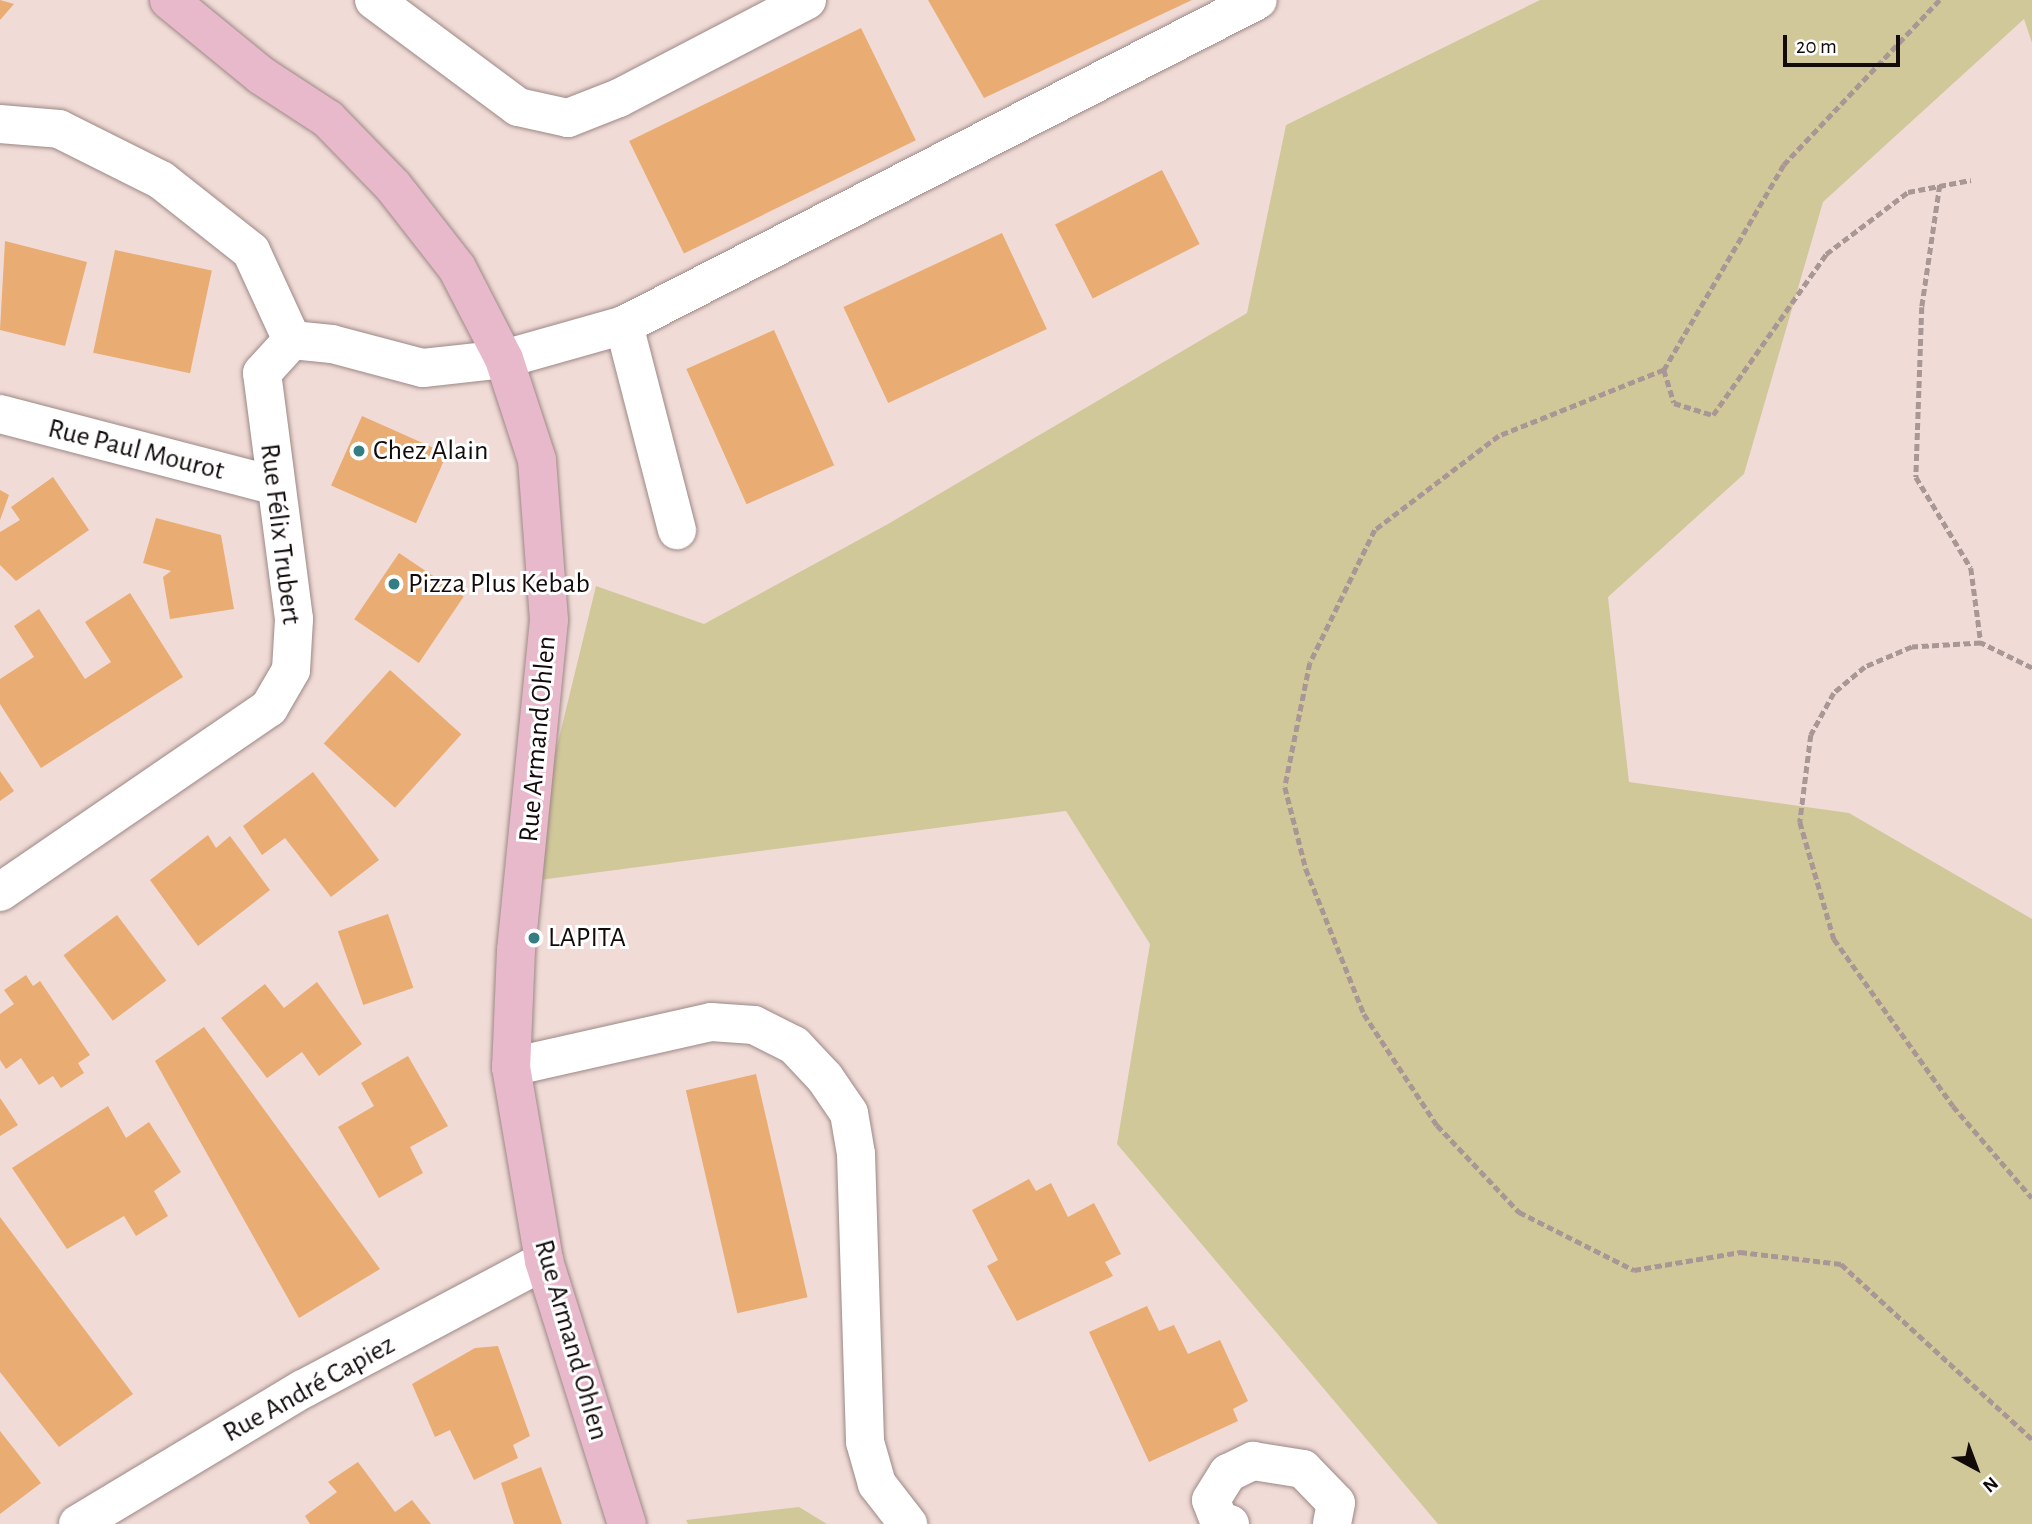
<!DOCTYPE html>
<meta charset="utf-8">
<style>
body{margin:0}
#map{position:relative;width:2032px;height:1524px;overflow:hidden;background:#f1dbd7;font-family:"Alegreya Sans",sans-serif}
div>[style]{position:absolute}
.green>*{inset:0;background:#d1c89a}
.building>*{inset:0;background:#e9ac72;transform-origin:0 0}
.path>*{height:4.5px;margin-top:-2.25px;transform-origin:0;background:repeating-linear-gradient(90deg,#a89794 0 7px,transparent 0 10.5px)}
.roads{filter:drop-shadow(0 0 2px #9c8885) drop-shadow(0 0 2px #9c8885)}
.minor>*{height:38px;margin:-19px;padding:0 19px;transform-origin:19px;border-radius:19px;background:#fff}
.major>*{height:38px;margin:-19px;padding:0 19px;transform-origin:19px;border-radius:19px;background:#e8b8cb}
.dots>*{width:19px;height:19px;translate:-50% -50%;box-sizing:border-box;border:4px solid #fff;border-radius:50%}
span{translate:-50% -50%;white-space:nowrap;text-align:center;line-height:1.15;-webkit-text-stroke:6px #fff;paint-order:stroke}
.street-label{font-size:28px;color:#120b0a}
.poi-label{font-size:28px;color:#120b0a}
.left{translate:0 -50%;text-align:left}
.north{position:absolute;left:1941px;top:1433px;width:70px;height:70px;-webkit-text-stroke:5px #fff;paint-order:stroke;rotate:139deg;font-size:19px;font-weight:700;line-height:28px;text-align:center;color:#120b0a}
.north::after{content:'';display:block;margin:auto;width:24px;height:32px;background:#120b0a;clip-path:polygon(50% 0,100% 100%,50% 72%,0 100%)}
.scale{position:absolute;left:1783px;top:35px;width:117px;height:32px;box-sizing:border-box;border:4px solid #120b0a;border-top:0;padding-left:9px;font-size:21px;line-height:24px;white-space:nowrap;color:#120b0a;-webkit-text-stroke:5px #fff;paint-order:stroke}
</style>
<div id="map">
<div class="green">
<i style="clip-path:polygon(1540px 0,2032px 0,2032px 43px,2024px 19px,1823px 202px,1744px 474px,1608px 597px,1629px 782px,1849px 813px,2032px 919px,2032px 1524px,1438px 1524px,1117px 1144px,1150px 944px,1066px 811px,524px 882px,596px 586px,704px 624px,888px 524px,1247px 313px,1286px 125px)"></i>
<i style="clip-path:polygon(799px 1507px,827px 1524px,688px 1524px,686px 1520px)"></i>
</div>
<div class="building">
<i style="clip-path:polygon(0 0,14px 4px,0 20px)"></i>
<i style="clip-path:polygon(928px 0,1192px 0,984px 98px)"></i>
<i style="left:861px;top:28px;width:125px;height:258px;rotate:64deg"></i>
<i style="left:1162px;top:170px;width:83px;height:120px;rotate:63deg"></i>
<i style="left:1002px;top:233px;width:106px;height:175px;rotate:65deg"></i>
<i style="clip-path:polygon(5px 241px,87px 262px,65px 346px,0 330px)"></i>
<i style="left:115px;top:250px;width:99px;height:105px;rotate:12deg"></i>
<i style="left:774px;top:330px;width:148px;height:96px;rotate:66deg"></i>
<i style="left:362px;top:416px;width:93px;height:76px;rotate:24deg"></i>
<i style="clip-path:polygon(53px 477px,89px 530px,16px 581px,0 565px,0 532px,20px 520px,11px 507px)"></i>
<i style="clip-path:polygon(0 490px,9px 495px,0 520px)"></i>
<i style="clip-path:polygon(156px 518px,221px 535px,234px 609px,170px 619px,163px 577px,171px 571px,143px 563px)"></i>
<i style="left:399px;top:553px;width:78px;height:80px;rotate:34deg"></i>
<i style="clip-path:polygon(130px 593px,183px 677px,41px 768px,0 704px,0 679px,34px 657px,14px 626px,39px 609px,85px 679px,111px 662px,85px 622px)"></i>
<i style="left:390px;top:670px;width:96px;height:99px;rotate:42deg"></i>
<i style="clip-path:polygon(0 771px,14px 791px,0 801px)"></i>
<i style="clip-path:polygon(313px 772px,379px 860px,331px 897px,285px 838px,262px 855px,243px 826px)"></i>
<i style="clip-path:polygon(208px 835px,216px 848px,230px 836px,270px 890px,198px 946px,150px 880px)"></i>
<i style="left:388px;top:914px;width:78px;height:53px;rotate:71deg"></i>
<i style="left:117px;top:915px;width:82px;height:67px;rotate:53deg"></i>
<i style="clip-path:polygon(26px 975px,33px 986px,40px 981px,90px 1055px,78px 1063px,84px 1073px,61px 1088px,53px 1076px,39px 1085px,21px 1058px,6px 1069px,0 1060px,0 1014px,14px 1004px,4px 990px)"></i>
<i style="clip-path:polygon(317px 982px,362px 1044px,319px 1076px,302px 1052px,267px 1078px,221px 1018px,265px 984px,284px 1008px)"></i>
<i style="clip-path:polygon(204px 1027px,380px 1269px,299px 1318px,155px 1061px)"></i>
<i style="clip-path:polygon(408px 1056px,448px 1126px,410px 1147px,423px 1173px,379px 1198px,338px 1127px,374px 1106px,361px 1083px)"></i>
<i style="left:756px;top:1074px;width:229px;height:72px;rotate:77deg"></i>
<i style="clip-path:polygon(0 1098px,18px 1125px,0 1136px)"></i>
<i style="clip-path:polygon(108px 1106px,126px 1138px,149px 1122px,181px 1172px,154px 1191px,168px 1216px,136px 1236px,124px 1216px,67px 1249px,12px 1168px)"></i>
<i style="clip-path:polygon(1029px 1179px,1036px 1191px,1051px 1183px,1068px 1217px,1094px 1203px,1121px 1254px,1105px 1262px,1113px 1276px,1017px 1321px,987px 1266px,998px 1260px,972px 1210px)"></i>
<i style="clip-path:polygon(0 1217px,133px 1394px,59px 1447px,0 1372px)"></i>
<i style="clip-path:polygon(1147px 1306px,1159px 1331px,1174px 1325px,1188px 1354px,1220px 1340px,1248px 1401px,1233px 1409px,1238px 1421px,1149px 1462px,1089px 1332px)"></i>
<i style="clip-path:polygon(498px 1346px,530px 1436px,513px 1445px,518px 1458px,474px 1480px,450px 1430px,435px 1437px,412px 1384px,475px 1348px)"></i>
<i style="clip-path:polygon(0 1431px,41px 1483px,0 1514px)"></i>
<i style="clip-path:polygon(358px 1462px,395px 1512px,412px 1500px,431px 1524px,310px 1524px,305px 1516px,337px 1492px,328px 1482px)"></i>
<i style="clip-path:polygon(541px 1467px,562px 1524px,514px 1524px,501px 1483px)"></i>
</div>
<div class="path">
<i style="left:1940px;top:0;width:227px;rotate:133.4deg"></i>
<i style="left:1784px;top:165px;width:238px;rotate:120.3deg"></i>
<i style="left:1664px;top:370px;width:34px;rotate:73deg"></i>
<i style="left:1674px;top:403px;width:41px;rotate:17.1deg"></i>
<i style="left:1713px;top:415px;width:197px;rotate:-54.9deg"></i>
<i style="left:1826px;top:254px;width:103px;rotate:-37.1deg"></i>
<i style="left:1908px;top:192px;width:64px;rotate:-10.8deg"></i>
<i style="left:1940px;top:185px;width:123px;rotate:98.4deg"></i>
<i style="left:1922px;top:307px;width:170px;rotate:92deg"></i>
<i style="left:1916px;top:477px;width:106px;rotate:58.9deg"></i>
<i style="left:1971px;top:568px;width:76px;rotate:82.4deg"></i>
<i style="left:1664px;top:370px;width:178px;rotate:158.2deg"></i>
<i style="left:1499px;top:436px;width:156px;rotate:142.8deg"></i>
<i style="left:1375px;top:530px;width:148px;rotate:116deg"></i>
<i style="left:1310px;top:663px;width:126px;rotate:101.4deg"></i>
<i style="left:1285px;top:787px;width:85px;rotate:75.6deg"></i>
<i style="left:1306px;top:869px;width:156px;rotate:68.2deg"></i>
<i style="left:1364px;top:1014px;width:133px;rotate:56.7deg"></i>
<i style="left:1437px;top:1125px;width:120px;rotate:46.7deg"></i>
<i style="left:1519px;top:1212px;width:129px;rotate:26.8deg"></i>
<i style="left:1634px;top:1270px;width:108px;rotate:-9.6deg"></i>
<i style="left:1740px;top:1252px;width:102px;rotate:6.8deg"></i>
<i style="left:1841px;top:1264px;width:259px;rotate:42.5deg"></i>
<i style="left:2032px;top:668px;width:57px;rotate:-153.9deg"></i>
<i style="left:1981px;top:643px;width:69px;rotate:176.7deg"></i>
<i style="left:1912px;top:647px;width:51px;rotate:156.9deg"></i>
<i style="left:1865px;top:667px;width:40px;rotate:140deg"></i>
<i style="left:1834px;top:693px;width:48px;rotate:118.7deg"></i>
<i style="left:1811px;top:735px;width:88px;rotate:97.2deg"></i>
<i style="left:1800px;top:822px;width:122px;rotate:73.8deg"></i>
<i style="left:1834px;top:939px;width:205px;rotate:54.5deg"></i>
<i style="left:1953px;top:1106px;width:121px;rotate:49.3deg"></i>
</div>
<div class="roads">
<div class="minor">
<i style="left:374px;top:0;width:179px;rotate:36.6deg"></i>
<i style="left:518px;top:107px;width:51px;rotate:12.4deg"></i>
<i style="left:568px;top:118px;width:55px;rotate:-21.4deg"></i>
<i style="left:619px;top:98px;width:212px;rotate:-27.5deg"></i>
<i style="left:0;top:124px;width:59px;rotate:4.8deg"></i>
<i style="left:59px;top:129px;width:114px;rotate:26.6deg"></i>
<i style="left:161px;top:180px;width:115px;rotate:38.3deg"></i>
<i style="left:251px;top:251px;width:98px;rotate:65.3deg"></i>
<i style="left:624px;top:325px;width:212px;rotate:75.5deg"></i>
<i style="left:0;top:414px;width:281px;rotate:14.6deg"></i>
<i style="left:0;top:892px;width:326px;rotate:-34.4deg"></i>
<i style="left:269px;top:708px;width:44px;rotate:-59.9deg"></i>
<i style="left:291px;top:670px;width:51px;rotate:-86.6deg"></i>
<i style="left:294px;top:619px;width:248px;rotate:-97.4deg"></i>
<i style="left:262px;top:373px;width:45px;rotate:-47.7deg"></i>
<i style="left:292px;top:340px;width:40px;rotate:5.7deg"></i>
<i style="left:332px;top:344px;width:94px;rotate:14.8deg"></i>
<i style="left:423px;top:368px;width:81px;rotate:-6.3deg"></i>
<i style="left:504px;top:359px;width:125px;rotate:-15.8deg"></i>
<i style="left:624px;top:325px;width:712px;rotate:-27.14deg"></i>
<i style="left:511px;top:1067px;width:205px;rotate:-12.7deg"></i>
<i style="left:711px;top:1022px;width:43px;rotate:4deg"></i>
<i style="left:754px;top:1025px;width:45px;rotate:26.6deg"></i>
<i style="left:794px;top:1045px;width:45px;rotate:46.8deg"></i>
<i style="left:825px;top:1078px;width:42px;rotate:55.6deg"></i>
<i style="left:849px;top:1113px;width:42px;rotate:80.3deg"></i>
<i style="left:856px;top:1154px;width:288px;rotate:88.2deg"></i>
<i style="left:865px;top:1442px;width:44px;rotate:74.1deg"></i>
<i style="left:877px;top:1484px;width:51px;rotate:52.2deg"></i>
<i style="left:78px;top:1524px;width:262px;rotate:-31deg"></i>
<i style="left:303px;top:1389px;width:273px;rotate:-28deg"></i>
<i style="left:1230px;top:1524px;width:11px;rotate:-165deg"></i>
<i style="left:1219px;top:1521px;width:22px;rotate:-111deg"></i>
<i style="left:1211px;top:1500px;width:32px;rotate:-58deg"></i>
<i style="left:1228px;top:1473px;width:28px;rotate:-26deg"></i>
<i style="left:1253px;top:1461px;width:51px;rotate:9.1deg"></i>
<i style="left:1303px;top:1469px;width:47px;rotate:45.9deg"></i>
<i style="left:1336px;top:1503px;width:21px;rotate:101deg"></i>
</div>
<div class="major">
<i style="left:169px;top:0;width:120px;rotate:39.3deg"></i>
<i style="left:262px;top:76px;width:79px;rotate:33.1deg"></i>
<i style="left:328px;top:119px;width:93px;rotate:45.9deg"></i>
<i style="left:393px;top:186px;width:104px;rotate:52deg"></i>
<i style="left:457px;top:268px;width:102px;rotate:62.7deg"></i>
<i style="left:504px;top:359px;width:106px;rotate:71.9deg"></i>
<i style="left:537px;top:460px;width:160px;rotate:85.7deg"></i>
<i style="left:549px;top:620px;width:332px;rotate:95.7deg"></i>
<i style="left:516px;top:950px;width:117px;rotate:92.4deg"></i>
<i style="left:511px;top:1067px;width:197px;rotate:80.3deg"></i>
<i style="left:544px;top:1261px;width:276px;rotate:72.5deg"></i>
</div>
</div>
<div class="dots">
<i style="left:359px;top:451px;background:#347d83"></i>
<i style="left:394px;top:584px;background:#347d83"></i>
<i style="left:534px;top:938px;background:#347d83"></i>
</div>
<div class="street-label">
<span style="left:136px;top:450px;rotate:14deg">Rue Paul Mourot</span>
<span style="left:280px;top:534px;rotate:83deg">Rue Félix Trubert</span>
<span style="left:538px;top:739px;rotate:-85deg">Rue Armand Ohlen</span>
<span style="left:571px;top:1340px;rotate:74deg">Rue Armand Ohlen</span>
<span style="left:309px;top:1389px;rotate:-29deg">Rue André Capiez</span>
</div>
<div class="poi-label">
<span class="left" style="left:373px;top:451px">Chez Alain</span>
<span class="left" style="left:408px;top:584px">Pizza Plus Kebab</span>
<span class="left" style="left:548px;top:938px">LAPITA</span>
</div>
<div class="north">N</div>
<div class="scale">20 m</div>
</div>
